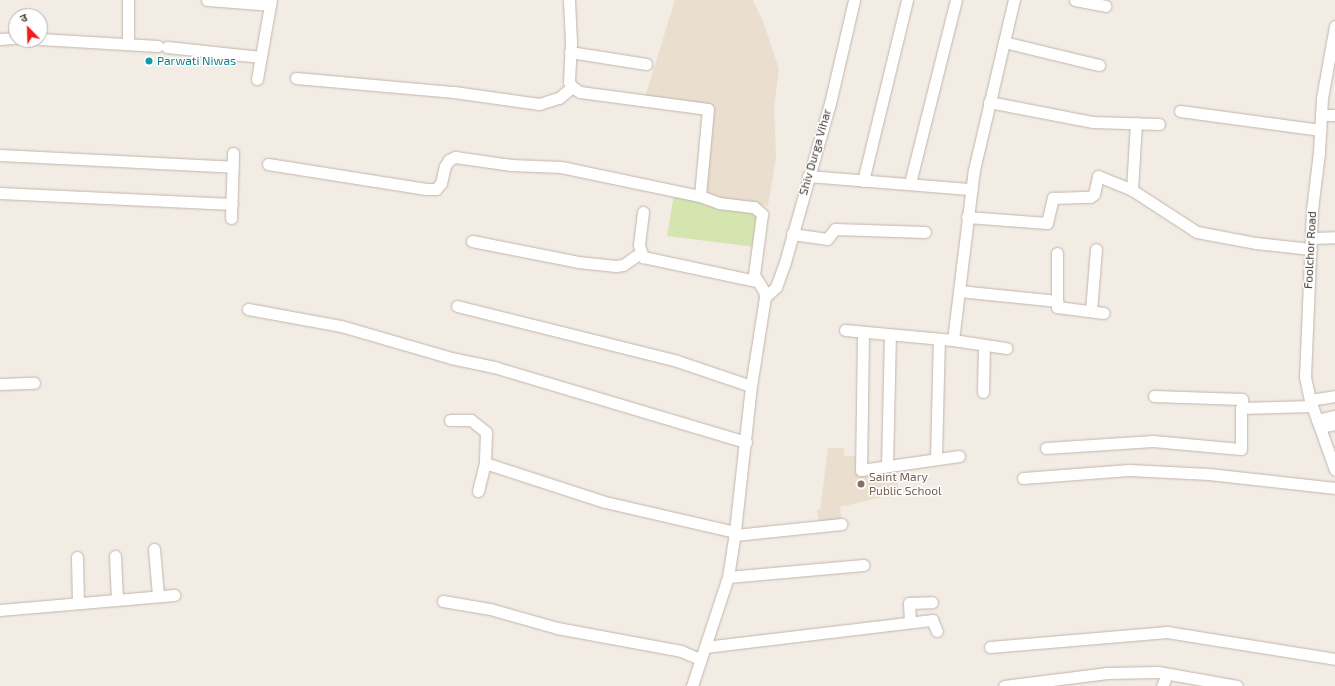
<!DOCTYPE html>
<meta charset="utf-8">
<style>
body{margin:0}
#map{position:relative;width:1335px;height:686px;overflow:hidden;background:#f2ece5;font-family:"Exo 2","Noto Sans Devanagari",sans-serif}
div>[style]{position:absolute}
.education>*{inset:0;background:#eadecf}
.green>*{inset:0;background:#d5e5af}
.roads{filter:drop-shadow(0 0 1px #c0b5ab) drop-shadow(0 0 1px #c0b5ab)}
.minor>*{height:11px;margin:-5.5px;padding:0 5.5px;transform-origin:5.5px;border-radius:5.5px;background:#fff}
.dots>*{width:11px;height:11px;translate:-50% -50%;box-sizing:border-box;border:2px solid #fff;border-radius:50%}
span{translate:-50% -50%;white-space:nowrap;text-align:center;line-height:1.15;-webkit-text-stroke:3px #fff;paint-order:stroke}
.culture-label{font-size:12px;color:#0d838f}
.left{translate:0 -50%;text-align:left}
.street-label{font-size:12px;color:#443c35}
.education-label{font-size:12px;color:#785e54}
.north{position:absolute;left:8px;top:8px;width:40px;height:40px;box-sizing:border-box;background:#fff;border:1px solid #b4b1ae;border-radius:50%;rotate:337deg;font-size:11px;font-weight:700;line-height:16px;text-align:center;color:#443c35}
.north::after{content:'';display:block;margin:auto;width:14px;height:18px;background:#f11c1e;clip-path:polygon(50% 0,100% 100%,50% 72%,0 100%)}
</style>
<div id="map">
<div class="education">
<i style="clip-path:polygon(675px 0,753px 0,764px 24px,779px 69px,774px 106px,776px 157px,768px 206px,708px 196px,702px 190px,711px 105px,645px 97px)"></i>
<i style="clip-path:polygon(828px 448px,844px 448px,844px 456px,855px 456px,857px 474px,896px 468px,899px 493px,840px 507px,842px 521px,819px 522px,817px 510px,820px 510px)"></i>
</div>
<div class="green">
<i style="clip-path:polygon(674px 195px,693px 197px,705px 205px,754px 210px,759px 221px,755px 247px,667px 236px)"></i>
</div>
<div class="roads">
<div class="minor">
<i style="left:207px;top:0;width:63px;rotate:4.5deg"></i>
<i style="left:569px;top:0;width:42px;rotate:87.3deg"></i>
<i style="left:571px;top:42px;width:40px;rotate:92.9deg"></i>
<i style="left:569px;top:82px;width:6px;rotate:59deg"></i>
<i style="left:572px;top:87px;width:9px;rotate:32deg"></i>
<i style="left:580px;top:92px;width:129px;rotate:7.6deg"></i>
<i style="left:708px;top:109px;width:87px;rotate:95.3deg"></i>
<i style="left:700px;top:196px;width:20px;rotate:20deg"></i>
<i style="left:719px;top:203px;width:35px;rotate:7deg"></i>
<i style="left:754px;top:207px;width:11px;rotate:41deg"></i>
<i style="left:762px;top:214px;width:62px;rotate:97.5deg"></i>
<i style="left:754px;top:275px;width:19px;rotate:58deg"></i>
<i style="left:764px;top:291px;width:6px;rotate:81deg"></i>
<i style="left:765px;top:297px;width:90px;rotate:98.9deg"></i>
<i style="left:751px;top:386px;width:147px;rotate:96.3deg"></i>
<i style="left:735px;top:532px;width:46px;rotate:98.8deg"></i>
<i style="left:728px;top:577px;width:115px;rotate:108.3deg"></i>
<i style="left:1075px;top:0;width:31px;rotate:11deg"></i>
<i style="left:1335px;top:26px;width:73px;rotate:100.2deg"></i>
<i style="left:1322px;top:98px;width:54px;rotate:93.2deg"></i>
<i style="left:1319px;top:152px;width:58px;rotate:96.9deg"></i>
<i style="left:1312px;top:210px;width:167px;rotate:92.4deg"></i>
<i style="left:1305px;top:377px;width:24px;rotate:78deg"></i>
<i style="left:1310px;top:400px;width:74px;rotate:70.3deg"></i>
<i style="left:0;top:39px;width:16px;rotate:-4deg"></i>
<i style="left:40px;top:39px;width:118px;rotate:3.4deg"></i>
<i style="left:1004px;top:42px;width:98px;rotate:13.6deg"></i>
<i style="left:128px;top:44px;width:44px;rotate:-90deg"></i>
<i style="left:167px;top:47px;width:94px;rotate:6.1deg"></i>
<i style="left:570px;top:52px;width:77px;rotate:9deg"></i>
<i style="left:296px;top:78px;width:159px;rotate:5.1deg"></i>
<i style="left:454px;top:92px;width:86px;rotate:8deg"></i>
<i style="left:539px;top:104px;width:21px;rotate:-17deg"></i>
<i style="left:559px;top:98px;width:17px;rotate:-40deg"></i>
<i style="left:257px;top:79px;width:80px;rotate:-80deg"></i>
<i style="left:989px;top:102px;width:106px;rotate:10.9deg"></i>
<i style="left:1093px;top:122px;width:66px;rotate:1.7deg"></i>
<i style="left:1180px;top:111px;width:142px;rotate:7.7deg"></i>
<i style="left:1321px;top:115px;width:14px"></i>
<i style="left:0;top:155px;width:233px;rotate:2.9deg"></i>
<i style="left:268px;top:164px;width:160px;rotate:9deg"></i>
<i style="left:426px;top:189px;width:10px"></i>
<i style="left:436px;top:189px;width:8px;rotate:-50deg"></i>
<i style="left:441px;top:183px;width:17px;rotate:-77deg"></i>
<i style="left:445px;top:166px;width:7px;rotate:-56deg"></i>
<i style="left:449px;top:160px;width:7px;rotate:-27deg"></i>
<i style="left:455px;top:157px;width:57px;rotate:8.1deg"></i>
<i style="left:511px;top:165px;width:50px;rotate:2.3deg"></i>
<i style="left:561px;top:167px;width:142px;rotate:11.8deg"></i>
<i style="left:808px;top:176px;width:164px;rotate:4.6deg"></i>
<i style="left:863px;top:181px;width:186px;rotate:-76.3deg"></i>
<i style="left:910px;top:183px;width:189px;rotate:-75.9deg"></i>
<i style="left:1132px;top:190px;width:67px;rotate:-86.6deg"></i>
<i style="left:0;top:193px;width:232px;rotate:2.7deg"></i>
<i style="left:643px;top:212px;width:33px;rotate:97deg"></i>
<i style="left:639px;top:245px;width:13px;rotate:72deg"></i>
<i style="left:643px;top:257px;width:116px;rotate:12deg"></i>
<i style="left:967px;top:217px;width:80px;rotate:4.3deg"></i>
<i style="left:1047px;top:223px;width:26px;rotate:-77deg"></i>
<i style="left:1053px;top:198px;width:37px;rotate:-2deg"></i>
<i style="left:1090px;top:197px;width:5px;rotate:-37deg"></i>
<i style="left:1094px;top:194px;width:18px;rotate:-77deg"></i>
<i style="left:1098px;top:176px;width:37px;rotate:22deg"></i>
<i style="left:1132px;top:190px;width:77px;rotate:32.9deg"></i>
<i style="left:1197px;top:232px;width:60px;rotate:10.6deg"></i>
<i style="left:1256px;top:243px;width:55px;rotate:6.2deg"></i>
<i style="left:231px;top:218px;width:65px;rotate:-88.2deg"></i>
<i style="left:792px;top:234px;width:35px;rotate:8deg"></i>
<i style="left:827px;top:239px;width:13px;rotate:-51deg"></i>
<i style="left:835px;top:229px;width:90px;rotate:1.9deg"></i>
<i style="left:1311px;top:238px;width:24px;rotate:-2deg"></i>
<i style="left:472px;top:241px;width:108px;rotate:11.2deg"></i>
<i style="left:578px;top:262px;width:38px;rotate:6deg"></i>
<i style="left:616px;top:266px;width:7px;rotate:-8deg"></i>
<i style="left:623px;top:265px;width:21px;rotate:-35deg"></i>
<i style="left:1057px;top:253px;width:48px;rotate:90deg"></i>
<i style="left:959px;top:291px;width:99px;rotate:5.8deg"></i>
<i style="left:1057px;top:301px;width:6px;rotate:90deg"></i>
<i style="left:1057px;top:307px;width:47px;rotate:7.3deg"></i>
<i style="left:765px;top:297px;width:15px;rotate:-42deg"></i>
<i style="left:776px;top:287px;width:27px;rotate:-70deg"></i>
<i style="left:785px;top:262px;width:169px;rotate:-74.2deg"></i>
<i style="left:831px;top:99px;width:102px;rotate:-76.9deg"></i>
<i style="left:457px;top:306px;width:227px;rotate:14deg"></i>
<i style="left:677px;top:361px;width:78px;rotate:18.7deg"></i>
<i style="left:248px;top:309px;width:95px;rotate:10.4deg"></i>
<i style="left:341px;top:326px;width:115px;rotate:16.2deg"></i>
<i style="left:451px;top:358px;width:44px;rotate:11.8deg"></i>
<i style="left:494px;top:367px;width:263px;rotate:16.6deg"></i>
<i style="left:1091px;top:311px;width:62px;rotate:-85.4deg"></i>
<i style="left:845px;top:330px;width:108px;rotate:5.3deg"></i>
<i style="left:953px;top:340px;width:54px;rotate:8.6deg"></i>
<i style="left:863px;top:333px;width:137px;rotate:90.8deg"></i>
<i style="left:861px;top:470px;width:99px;rotate:-8.1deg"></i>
<i style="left:953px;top:340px;width:171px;rotate:-83deg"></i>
<i style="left:974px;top:170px;width:175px;rotate:-76.8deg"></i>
<i style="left:0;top:384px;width:34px;rotate:-2deg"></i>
<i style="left:983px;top:392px;width:47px;rotate:-88.8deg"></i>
<i style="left:1154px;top:396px;width:88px;rotate:2deg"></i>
<i style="left:1242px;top:399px;width:9px;rotate:84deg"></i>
<i style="left:1310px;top:400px;width:25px;rotate:-9deg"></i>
<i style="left:450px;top:420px;width:21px"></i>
<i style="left:471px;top:420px;width:19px;rotate:39deg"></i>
<i style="left:486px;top:432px;width:31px;rotate:92deg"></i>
<i style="left:485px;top:463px;width:29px;rotate:104deg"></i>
<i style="left:1317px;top:420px;width:18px;rotate:-13deg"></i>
<i style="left:1320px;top:427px;width:15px;rotate:-11deg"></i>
<i style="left:1046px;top:448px;width:107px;rotate:-3.7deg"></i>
<i style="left:1153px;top:441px;width:88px;rotate:5.2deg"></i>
<i style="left:1241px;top:449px;width:41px;rotate:-90deg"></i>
<i style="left:1241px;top:408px;width:71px;rotate:-1.6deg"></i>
<i style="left:936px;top:458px;width:119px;rotate:-88.6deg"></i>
<i style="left:485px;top:463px;width:126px;rotate:18deg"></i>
<i style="left:605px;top:502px;width:133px;rotate:13deg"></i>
<i style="left:887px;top:466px;width:130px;rotate:-88.7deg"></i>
<i style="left:1023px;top:478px;width:106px;rotate:-4.3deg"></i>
<i style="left:1129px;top:470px;width:80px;rotate:2.9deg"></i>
<i style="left:1209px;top:474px;width:127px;rotate:6.3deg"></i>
<i style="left:735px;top:535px;width:107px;rotate:-5.9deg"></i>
<i style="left:154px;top:549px;width:47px;rotate:85.1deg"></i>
<i style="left:115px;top:556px;width:44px;rotate:87.4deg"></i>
<i style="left:77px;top:557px;width:46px;rotate:88.8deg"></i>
<i style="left:728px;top:577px;width:136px;rotate:-5.1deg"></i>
<i style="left:443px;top:601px;width:48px;rotate:9.7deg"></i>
<i style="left:490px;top:609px;width:70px;rotate:15.8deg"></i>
<i style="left:557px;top:628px;width:126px;rotate:10.5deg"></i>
<i style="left:681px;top:651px;width:21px;rotate:23deg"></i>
<i style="left:0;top:610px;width:175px;rotate:-4.9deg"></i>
<i style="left:910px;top:622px;width:19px;rotate:-93deg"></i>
<i style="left:909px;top:603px;width:23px;rotate:-2deg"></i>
<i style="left:705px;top:647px;width:229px;rotate:-6.8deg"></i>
<i style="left:932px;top:620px;width:12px;rotate:66deg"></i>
<i style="left:990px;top:647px;width:178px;rotate:-4.8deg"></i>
<i style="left:1167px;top:632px;width:170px;rotate:9.1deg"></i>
<i style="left:1004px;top:686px;width:104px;rotate:-7.2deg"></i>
<i style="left:1107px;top:673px;width:51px;rotate:-1.1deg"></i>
<i style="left:1158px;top:672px;width:80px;rotate:10deg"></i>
<i style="left:1162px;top:686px;width:13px;rotate:-67deg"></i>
</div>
</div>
<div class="dots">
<i style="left:149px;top:61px;background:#0f9aa8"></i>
<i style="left:861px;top:484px;background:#8d6e63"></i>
</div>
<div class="culture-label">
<span class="left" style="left:157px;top:61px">Parwati Niwas</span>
</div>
<div class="street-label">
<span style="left:815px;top:152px;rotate:-74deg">Shiv Durga Vihar</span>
<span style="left:1310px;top:250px;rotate:-87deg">Foolchor Road</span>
</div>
<div class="education-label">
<span class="left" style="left:869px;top:484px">Saint Mary<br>Public School</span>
</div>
<div class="north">उ</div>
</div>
